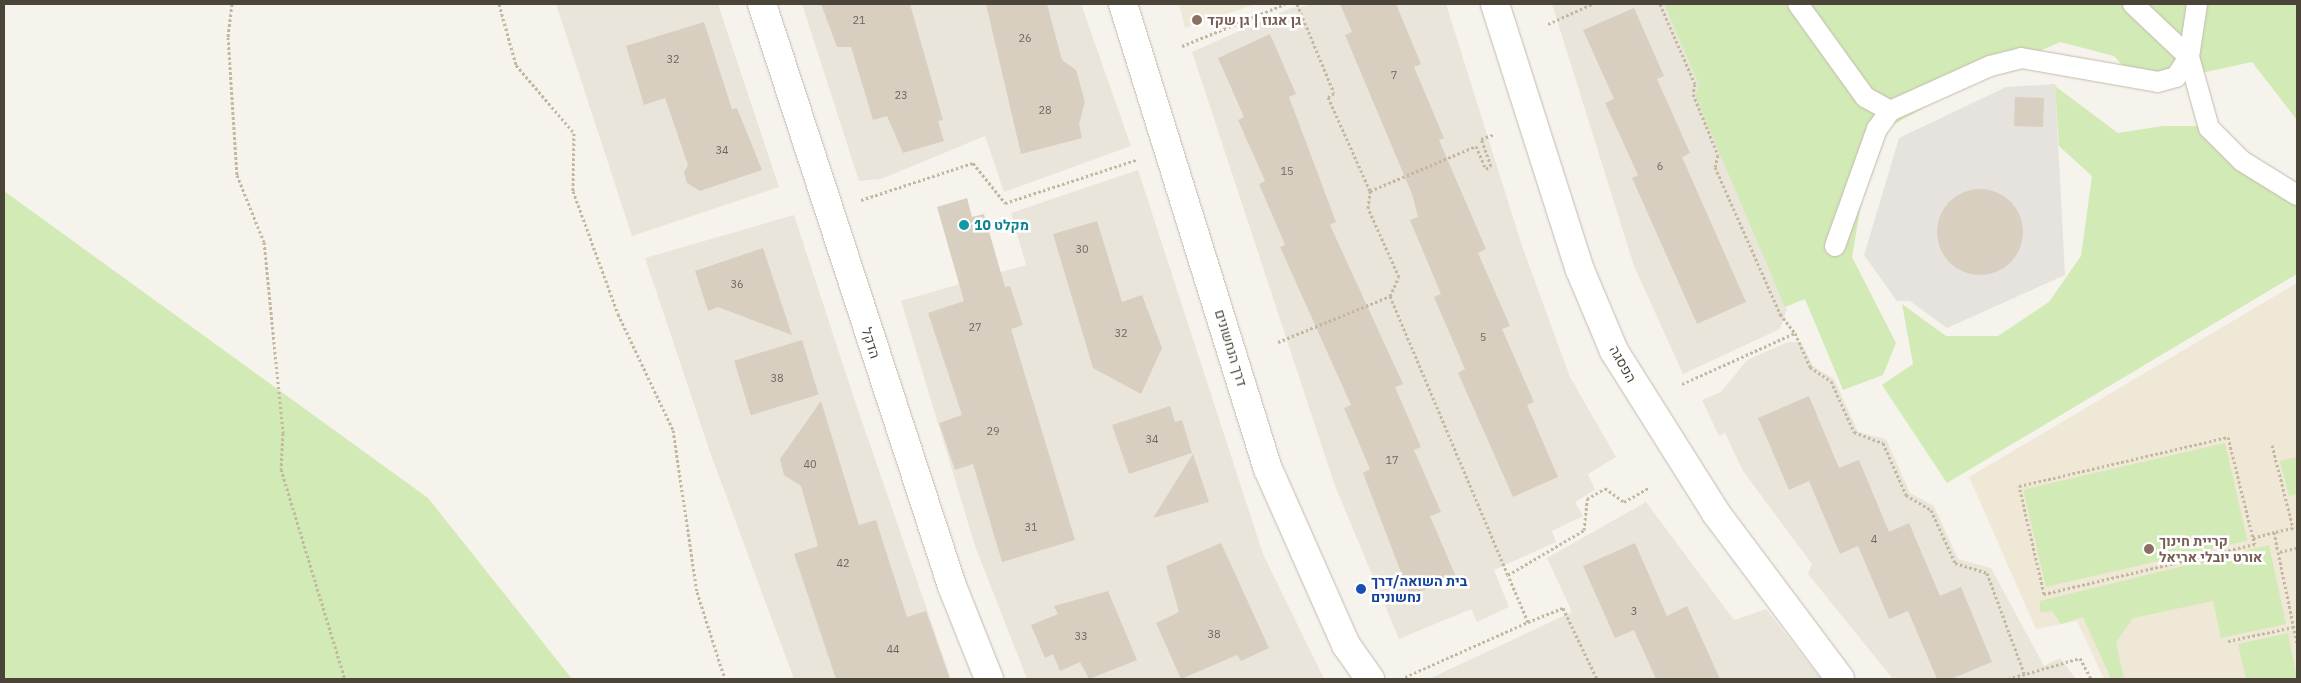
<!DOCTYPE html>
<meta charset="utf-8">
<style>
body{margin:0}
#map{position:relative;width:2301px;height:683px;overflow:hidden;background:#f6f3ec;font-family:"IBM Plex Sans",Heebo,sans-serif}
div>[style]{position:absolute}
.residential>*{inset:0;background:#eae5da}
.industrial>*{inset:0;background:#e6e2dd}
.education>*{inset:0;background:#efe8d6}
.green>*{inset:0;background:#d2eab5;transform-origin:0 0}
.building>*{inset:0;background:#d8cfc1;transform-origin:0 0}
.round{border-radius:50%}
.path>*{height:3px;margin-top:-1.5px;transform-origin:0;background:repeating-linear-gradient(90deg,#c4b79f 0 2.5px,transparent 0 5px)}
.roads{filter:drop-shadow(0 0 1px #c2bbae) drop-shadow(0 0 1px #c2bbae)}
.service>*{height:20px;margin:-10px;padding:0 10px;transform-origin:10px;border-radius:10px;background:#fff}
.minor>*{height:28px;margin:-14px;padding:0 14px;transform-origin:14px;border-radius:14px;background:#fff}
.tertiary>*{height:28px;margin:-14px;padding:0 14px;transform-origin:14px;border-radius:14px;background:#fff}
.dots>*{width:14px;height:14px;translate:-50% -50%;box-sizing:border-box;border:2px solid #fff;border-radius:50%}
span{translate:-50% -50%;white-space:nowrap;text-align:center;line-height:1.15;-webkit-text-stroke:5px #fff;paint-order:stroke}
.number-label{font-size:11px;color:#6e675b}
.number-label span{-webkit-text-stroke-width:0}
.education-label{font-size:14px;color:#785e54;font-weight:700}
.left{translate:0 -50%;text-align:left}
.culture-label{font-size:14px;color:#0d838f;font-weight:700}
.street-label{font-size:14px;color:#4b4439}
.transit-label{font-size:14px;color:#164399;font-weight:700}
.frame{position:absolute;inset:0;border:5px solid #4b4439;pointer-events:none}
</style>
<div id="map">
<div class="residential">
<i style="clip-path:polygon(556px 4px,718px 4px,779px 187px,632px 236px)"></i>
<i style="clip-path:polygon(802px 4px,1081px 4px,1131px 146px,1004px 192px,985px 136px,881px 179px,859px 181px)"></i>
<i style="clip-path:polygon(1317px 4px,1446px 4px,1522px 246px,1570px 377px,1616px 457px,1588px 474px,1595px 490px,1575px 502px,1583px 516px,1552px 531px,1556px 542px,1494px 570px,1509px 607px,1477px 622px,1471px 609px,1399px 639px,1335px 486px,1192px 52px,1291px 8px)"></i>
<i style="clip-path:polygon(1552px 4px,1664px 4px,1701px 86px,1696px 95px,1787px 309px,1780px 329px,1683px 374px,1634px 266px)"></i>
<i style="clip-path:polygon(1138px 170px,1263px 554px,1324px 679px,1027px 679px,975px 546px,901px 301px,1026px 265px,1011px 213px)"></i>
<i style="clip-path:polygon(794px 215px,855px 401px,951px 679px,794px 679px,711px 455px,645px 258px)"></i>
<i style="clip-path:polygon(1788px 342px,1801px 342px,1813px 366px,1834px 379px,1858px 432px,1886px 439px,1910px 493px,1934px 506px,1958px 559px,1991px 568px,2044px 666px,2060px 658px,2076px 679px,1893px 679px,1808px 574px,1812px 564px,1743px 471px,1725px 433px,1719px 436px,1702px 400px,1721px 392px,1747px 360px)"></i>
<i style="clip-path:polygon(1646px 502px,1734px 620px,1766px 609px,1821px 679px,1429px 679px,1572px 612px,1547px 558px)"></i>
</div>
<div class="industrial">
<i style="clip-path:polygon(2055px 84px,2065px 275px,1947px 328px,1910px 301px,1897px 301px,1864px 255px,1899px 138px,2006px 87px)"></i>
</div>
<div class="education">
<i style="clip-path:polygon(1179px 4px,1256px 4px,1185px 28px)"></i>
<i style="clip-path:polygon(2297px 283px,2297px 679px,2104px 679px,2077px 621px,2036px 629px,1969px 477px)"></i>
</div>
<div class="green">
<i style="clip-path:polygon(1664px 4px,2297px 4px,2297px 120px,2252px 62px,2141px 86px,2114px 56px,2060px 42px,1972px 81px,1889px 127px,1861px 204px,1852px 257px,1896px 343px,1883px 375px,1843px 390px,1805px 299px,1785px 307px,1695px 95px,1699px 85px)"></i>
<i style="clip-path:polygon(2055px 86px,2118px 133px,2163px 126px,2219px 126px,2297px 203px,2297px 274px,1947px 483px,1882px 385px,1913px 364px,1902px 304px,1946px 336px,1998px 336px,2049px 302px,2081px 256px,2092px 176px,2059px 146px)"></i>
<i style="clip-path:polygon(4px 191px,428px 498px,572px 679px,4px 679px)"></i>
<i style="left:2225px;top:443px;width:100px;height:207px;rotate:77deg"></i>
<i style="clip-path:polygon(2297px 457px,2297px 494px,2289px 496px,2280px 461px)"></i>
<i style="clip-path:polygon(2269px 545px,2286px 624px,2221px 638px,2213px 601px,2133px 618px,2116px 642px,2124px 679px,2111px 679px,2083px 617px,2061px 624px,2052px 611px,2040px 612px,2040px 601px)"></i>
<i style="clip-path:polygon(2288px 633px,2297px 679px,2246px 679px,2238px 644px)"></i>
</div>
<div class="building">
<i style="clip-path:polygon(821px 4px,910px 4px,943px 120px,938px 121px,944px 141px,903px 153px,887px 116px,873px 120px,851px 47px,837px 47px)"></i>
<i style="clip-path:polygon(986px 4px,1047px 4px,1062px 60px,1076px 70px,1085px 102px,1079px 124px,1082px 138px,1021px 154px)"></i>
<i style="clip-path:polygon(1340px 4px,1396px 4px,1421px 64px,1414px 67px,1444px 138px,1439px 140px,1486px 249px,1478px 253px,1510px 326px,1502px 329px,1534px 402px,1527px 405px,1558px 477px,1513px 497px,1458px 373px,1465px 369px,1434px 297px,1441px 294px,1410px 220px,1418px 217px,1412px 194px,1345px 35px,1352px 32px)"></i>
<i style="clip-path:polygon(1634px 8px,1664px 76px,1657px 79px,1690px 153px,1682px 157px,1746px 302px,1697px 324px,1632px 178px,1638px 175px,1605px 103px,1614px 99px,1583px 30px)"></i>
<i style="clip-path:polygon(704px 22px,732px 109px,737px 108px,762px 170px,700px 191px,687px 183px,684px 172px,688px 165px,665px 98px,644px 105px,626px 46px)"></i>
<i style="clip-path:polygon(1270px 34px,1296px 94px,1289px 97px,1336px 222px,1330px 225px,1403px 384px,1395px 387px,1421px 447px,1414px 450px,1441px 512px,1430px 516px,1456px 577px,1410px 596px,1363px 473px,1370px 469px,1344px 408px,1351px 405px,1280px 247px,1285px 245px,1259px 184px,1265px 181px,1238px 120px,1244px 117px,1218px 58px)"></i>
<i style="left:2015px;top:97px;width:29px;height:29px;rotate:2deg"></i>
<i class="round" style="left:1937px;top:189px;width:86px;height:86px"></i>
<i style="clip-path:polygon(967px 198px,972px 217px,984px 214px,1005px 287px,1010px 286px,1023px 325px,1011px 329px,1075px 540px,1002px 562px,973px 464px,955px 470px,939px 423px,962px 415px,928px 313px,964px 301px,937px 207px)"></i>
<i style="clip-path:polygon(1097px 221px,1122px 302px,1142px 295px,1162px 348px,1141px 394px,1093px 368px,1053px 234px)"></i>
<i style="clip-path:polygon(763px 248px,792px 335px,718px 307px,708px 311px,695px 271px)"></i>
<i style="left:802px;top:340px;width:57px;height:71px;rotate:73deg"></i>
<i style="clip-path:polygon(1809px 396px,1839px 468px,1859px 460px,1889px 532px,1909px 523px,1940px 596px,1961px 587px,1992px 662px,1951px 679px,1937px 679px,1908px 611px,1889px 619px,1858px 546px,1840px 554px,1809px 481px,1789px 490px,1758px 418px)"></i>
<i style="clip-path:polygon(821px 401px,859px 525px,876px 520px,907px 617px,926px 611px,950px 679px,836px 679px,794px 554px,818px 546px,801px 486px,784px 475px,780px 459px)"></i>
<i style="clip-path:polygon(1170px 406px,1175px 422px,1182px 420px,1192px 453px,1129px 474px,1112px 425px)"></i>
<i style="clip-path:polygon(1193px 454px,1209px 502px,1153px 518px)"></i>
<i style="clip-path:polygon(1221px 543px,1269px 648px,1241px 661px,1237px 655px,1181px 679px,1156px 623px,1179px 612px,1166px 566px)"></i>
<i style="clip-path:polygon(1635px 543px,1667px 616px,1687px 606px,1720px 679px,1656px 679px,1634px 630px,1615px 638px,1583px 566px)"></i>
<i style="clip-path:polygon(1108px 591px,1137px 660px,1089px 679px,1080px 662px,1060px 671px,1053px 654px,1045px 658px,1031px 625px,1058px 614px,1054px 606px)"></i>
</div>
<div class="path">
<i style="left:232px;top:4px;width:33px;rotate:97deg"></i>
<i style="left:228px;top:37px;width:138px;rotate:86.3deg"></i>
<i style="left:237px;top:175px;width:72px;rotate:68.1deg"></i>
<i style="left:264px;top:242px;width:192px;rotate:84.3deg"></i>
<i style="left:283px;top:433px;width:36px;rotate:93deg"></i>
<i style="left:281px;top:469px;width:220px;rotate:73.1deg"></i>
<i style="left:499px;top:4px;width:63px;rotate:74.4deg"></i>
<i style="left:516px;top:65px;width:89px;rotate:49.5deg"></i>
<i style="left:574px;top:133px;width:58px;rotate:91deg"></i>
<i style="left:573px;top:191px;width:131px;rotate:69.9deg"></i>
<i style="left:618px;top:314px;width:128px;rotate:64.6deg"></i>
<i style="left:673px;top:430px;width:164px;rotate:81.6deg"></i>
<i style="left:697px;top:592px;width:91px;rotate:72.2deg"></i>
<i style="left:1297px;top:4px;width:96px;rotate:67.4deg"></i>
<i style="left:1334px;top:93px;width:7px;rotate:146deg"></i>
<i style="left:1328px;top:97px;width:103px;rotate:65.9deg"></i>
<i style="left:1370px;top:191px;width:115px;rotate:-23deg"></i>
<i style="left:1476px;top:146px;width:25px;rotate:67deg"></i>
<i style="left:1486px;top:169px;width:6px;rotate:-31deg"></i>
<i style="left:1491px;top:166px;width:29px;rotate:-110deg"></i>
<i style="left:1481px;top:139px;width:15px;rotate:-20deg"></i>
<i style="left:1660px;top:4px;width:87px;rotate:66.4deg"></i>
<i style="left:1695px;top:84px;width:10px;rotate:101deg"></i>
<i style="left:1693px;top:94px;width:66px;rotate:67.7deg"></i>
<i style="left:1718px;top:155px;width:12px;rotate:104deg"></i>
<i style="left:1715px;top:167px;width:161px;rotate:66.1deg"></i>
<i style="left:1780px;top:314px;width:24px;rotate:52deg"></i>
<i style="left:1795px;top:333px;width:37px;rotate:66deg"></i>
<i style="left:1810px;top:367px;width:25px;rotate:34deg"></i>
<i style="left:1831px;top:381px;width:56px;rotate:65.7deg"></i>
<i style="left:1854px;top:432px;width:31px;rotate:21deg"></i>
<i style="left:1883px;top:443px;width:57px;rotate:66.1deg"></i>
<i style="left:1906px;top:495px;width:29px;rotate:31deg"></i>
<i style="left:1931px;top:510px;width:58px;rotate:65.6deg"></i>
<i style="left:1955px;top:563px;width:34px;rotate:17deg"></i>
<i style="left:1987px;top:573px;width:107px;rotate:69.7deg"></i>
<i style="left:1548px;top:24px;width:48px;rotate:-24.4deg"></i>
<i style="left:1182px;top:46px;width:111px;rotate:-22.2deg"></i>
<i style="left:861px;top:200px;width:118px;rotate:-18.3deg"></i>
<i style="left:973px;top:163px;width:51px;rotate:51.3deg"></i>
<i style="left:1005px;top:203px;width:138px;rotate:-18.2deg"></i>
<i style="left:1390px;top:296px;width:303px;rotate:67.1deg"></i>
<i style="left:1278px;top:342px;width:121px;rotate:-22.3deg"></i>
<i style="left:1390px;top:296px;width:21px;rotate:-65deg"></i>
<i style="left:1399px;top:277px;width:76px;rotate:-114.2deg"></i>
<i style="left:1368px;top:208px;width:17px;rotate:-83deg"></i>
<i style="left:1682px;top:384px;width:124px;rotate:-24.3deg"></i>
<i style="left:2272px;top:445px;width:86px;rotate:75.8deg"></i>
<i style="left:2293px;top:528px;width:19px;rotate:168deg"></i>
<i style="left:2253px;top:538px;width:6px;rotate:72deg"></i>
<i style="left:2255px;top:544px;width:217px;rotate:166.7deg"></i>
<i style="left:2044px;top:594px;width:111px;rotate:-103deg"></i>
<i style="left:2019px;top:486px;width:215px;rotate:-13.2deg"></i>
<i style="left:2228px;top:437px;width:104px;rotate:76.1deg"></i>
<i style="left:2253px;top:538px;width:22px;rotate:-16deg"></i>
<i style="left:2274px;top:532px;width:20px;rotate:79deg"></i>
<i style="left:2297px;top:548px;width:19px;rotate:168deg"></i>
<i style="left:2278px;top:552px;width:93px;rotate:78.2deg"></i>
<i style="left:1528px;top:622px;width:38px;rotate:-22deg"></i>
<i style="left:1563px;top:608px;width:79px;rotate:64.4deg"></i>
<i style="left:2228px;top:641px;width:67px;rotate:-12deg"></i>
<i style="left:1405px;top:677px;width:135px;rotate:-24.1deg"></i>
<i style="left:1528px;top:622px;width:51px;rotate:-113.1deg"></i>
<i style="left:1508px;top:575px;width:88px;rotate:-30.6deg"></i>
<i style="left:1584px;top:530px;width:31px;rotate:-84deg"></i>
<i style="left:1587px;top:499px;width:21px;rotate:-31deg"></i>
<i style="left:1605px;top:488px;width:24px;rotate:36deg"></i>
<i style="left:1624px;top:502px;width:28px;rotate:-30deg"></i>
<i style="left:2008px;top:679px;width:75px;rotate:-16.3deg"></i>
<i style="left:2080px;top:658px;width:24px;rotate:62deg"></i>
</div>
<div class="roads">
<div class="service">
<i style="left:1798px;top:4px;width:115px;rotate:54.2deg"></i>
<i style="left:1865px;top:97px;width:29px;rotate:29deg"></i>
<i style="left:2133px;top:4px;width:77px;rotate:43.4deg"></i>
<i style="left:2189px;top:57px;width:74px;rotate:74.3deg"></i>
<i style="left:2209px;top:128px;width:47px;rotate:45deg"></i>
<i style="left:2242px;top:161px;width:65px;rotate:31.7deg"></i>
<i style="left:1835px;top:246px;width:124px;rotate:-70.3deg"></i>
<i style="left:1877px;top:129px;width:22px;rotate:-54deg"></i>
<i style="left:1890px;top:111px;width:110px;rotate:-24.2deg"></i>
<i style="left:1990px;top:66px;width:32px;rotate:-14deg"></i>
<i style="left:2021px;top:58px;width:139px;rotate:9.9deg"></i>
<i style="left:2158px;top:82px;width:19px;rotate:-16deg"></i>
<i style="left:2176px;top:77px;width:24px;rotate:-57deg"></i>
<i style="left:2189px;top:57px;width:54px;rotate:-81.4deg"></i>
</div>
<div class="minor">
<i style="left:762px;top:4px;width:612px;rotate:71.92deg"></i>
<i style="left:952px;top:586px;width:100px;rotate:68.3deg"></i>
<i style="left:1495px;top:4px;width:279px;rotate:72.3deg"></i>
<i style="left:1580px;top:270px;width:88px;rotate:67.2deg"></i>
<i style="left:1614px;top:351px;width:191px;rotate:57.8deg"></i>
<i style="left:1716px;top:513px;width:207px;rotate:53.2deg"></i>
</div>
<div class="tertiary">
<i style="left:1123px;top:4px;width:487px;rotate:72.7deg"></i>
<i style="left:1268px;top:469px;width:193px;rotate:66.1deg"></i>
<i style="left:1346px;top:645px;width:42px;rotate:54.8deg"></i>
</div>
</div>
<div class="dots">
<i style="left:1197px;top:20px;background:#8d6e63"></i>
<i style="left:964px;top:225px;background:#0f9aa8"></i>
<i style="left:2149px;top:549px;background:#8d6e63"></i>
<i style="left:1361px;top:589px;background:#1a4fb4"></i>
</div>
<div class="number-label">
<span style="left:859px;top:20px">21</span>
<span style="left:1025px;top:38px">26</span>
<span style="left:673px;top:59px">32</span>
<span style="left:1394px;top:75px">7</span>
<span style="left:901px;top:95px">23</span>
<span style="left:1045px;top:110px">28</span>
<span style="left:722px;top:150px">34</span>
<span style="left:1660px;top:166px">6</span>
<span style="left:1287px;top:171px">15</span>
<span style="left:1082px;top:249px">30</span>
<span style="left:737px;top:284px">36</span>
<span style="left:975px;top:327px">27</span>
<span style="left:1121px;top:333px">32</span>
<span style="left:1483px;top:337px">5</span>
<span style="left:777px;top:378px">38</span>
<span style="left:993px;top:431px">29</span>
<span style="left:1152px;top:439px">34</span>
<span style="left:1392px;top:460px">17</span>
<span style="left:810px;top:464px">40</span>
<span style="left:1031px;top:527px">31</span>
<span style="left:1874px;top:539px">4</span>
<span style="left:843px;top:563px">42</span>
<span style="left:1634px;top:611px">3</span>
<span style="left:1214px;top:634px">38</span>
<span style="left:1081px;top:636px">33</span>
<span style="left:893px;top:649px">44</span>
</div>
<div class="education-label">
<span class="left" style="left:1207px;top:20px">גן אגוז | גן שקד</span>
<span class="left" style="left:2159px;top:549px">קריית חינוך<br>אורט יובלי אריאל</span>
</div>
<div class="culture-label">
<span class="left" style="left:974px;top:225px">מקלט 10</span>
</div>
<div class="street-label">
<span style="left:871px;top:343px;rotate:72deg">הדקל</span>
<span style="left:1231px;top:348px;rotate:73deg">דרך הנחשונים</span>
<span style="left:1623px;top:364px;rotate:61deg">הפסגה</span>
</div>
<div class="transit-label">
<span class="left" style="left:1371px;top:589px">בית השואה/דרך<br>נחשונים</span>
</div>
<div class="frame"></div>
</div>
